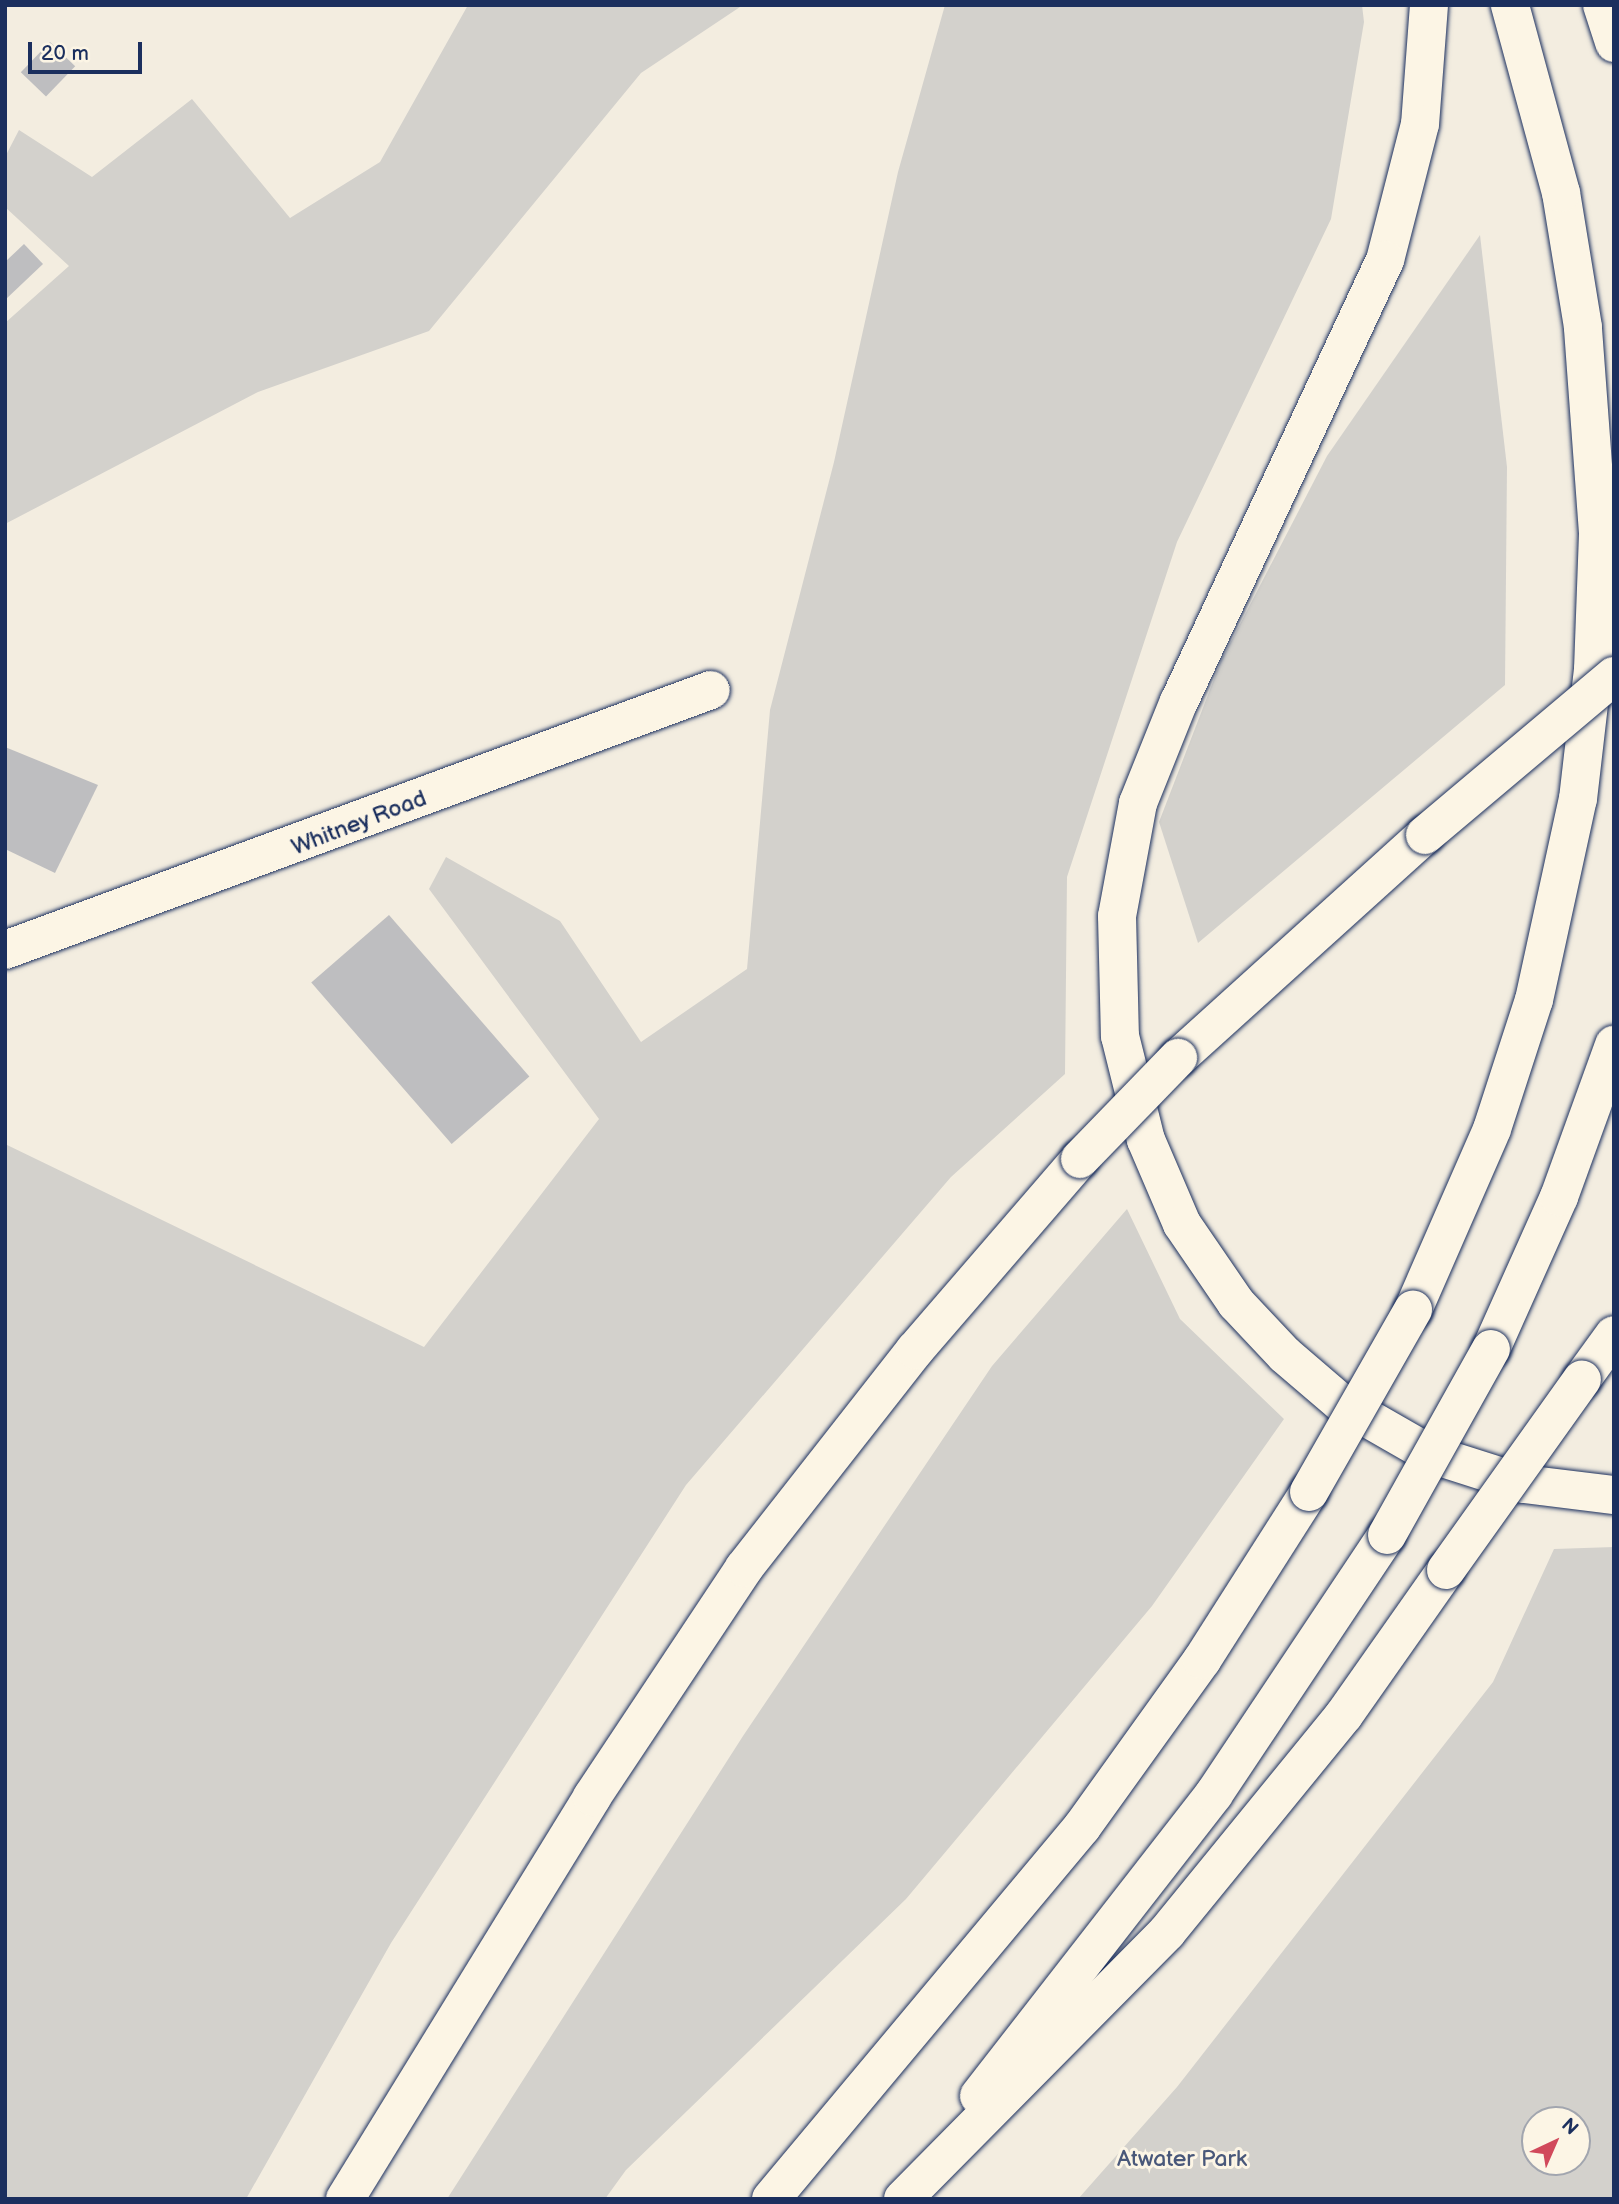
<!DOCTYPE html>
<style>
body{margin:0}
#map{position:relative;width:1619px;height:2204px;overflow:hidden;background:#f3ede0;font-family:"Balsamiq Sans",sans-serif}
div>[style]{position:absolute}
.green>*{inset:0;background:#d3d1cc}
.building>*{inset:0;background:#bebec0;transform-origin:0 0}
.roads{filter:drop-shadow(0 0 2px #1b2f5e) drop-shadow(0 0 2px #1b2f5e)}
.minor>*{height:38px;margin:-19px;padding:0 19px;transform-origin:19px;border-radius:19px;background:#fcf5e5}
.highway>*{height:38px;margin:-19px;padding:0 19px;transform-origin:19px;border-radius:19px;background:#fcf5e5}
.bridges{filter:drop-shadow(0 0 2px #1b2f5e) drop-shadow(0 0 2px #1b2f5e)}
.highway-bridge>*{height:38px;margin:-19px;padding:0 19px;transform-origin:19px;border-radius:19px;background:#fcf5e5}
span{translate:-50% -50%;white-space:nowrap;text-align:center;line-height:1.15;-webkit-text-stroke:6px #fcf5e5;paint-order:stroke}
.street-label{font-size:23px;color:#1b2f5e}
.park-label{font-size:23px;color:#49587a}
.frame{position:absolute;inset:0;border:7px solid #1b2f5e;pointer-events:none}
.north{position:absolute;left:1521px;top:2106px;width:70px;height:70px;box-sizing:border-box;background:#fcf5e5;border:2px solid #a2a6af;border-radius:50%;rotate:44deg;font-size:19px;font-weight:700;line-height:28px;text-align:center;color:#1b2f5e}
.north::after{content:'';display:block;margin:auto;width:24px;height:32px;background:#d1495b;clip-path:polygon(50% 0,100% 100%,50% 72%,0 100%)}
.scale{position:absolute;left:28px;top:42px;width:114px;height:32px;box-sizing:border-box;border:4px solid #1b2f5e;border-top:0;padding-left:9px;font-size:21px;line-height:24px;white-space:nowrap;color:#1b2f5e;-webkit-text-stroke:5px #fcf5e5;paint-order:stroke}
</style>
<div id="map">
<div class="green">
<i style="clip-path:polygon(468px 5px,743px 5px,641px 73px,429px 331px,258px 392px,5px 524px,5px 323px,69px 266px,5px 207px,5px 157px,19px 130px,92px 177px,192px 99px,290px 218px,380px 162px)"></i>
<i style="clip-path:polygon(945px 5px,1362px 5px,1364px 22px,1331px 219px,1177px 542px,1067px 877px,1065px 1074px,951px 1177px,686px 1485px,391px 1943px,246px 2199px,5px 2199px,5px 1144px,424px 1347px,599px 1119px,429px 889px,446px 857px,560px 921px,641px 1042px,747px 969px,770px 710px,834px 462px,898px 172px)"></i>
<i style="clip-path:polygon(1480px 235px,1507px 467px,1505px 685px,1198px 943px,1159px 822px,1221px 661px,1327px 456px)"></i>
<i style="clip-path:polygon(1127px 1209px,1180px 1319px,1284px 1419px,1152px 1606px,906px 1899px,626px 2170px,605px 2199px,447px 2199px,743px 1736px,992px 1366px)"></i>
<i style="clip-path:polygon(evenodd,1614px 1547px,1614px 2199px,1078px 2199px,1177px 2087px,1493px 1682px,1554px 1549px,1614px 1547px,1577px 2120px,1577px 2162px,1535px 2162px,1535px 2120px,1577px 2120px)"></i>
</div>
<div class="building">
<i style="left:50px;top:42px;width:35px;height:42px;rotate:44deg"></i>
<i style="clip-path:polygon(24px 244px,43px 264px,5px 300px,5px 262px)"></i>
<i style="clip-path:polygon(5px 747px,98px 785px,55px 873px,5px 849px)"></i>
<i style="left:389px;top:915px;width:214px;height:103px;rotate:49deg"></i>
</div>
<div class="roads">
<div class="minor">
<i style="left:5px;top:950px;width:752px;rotate:-20.22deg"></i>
</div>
<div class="highway">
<i style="left:1429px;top:5px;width:119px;rotate:94.3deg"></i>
<i style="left:1420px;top:124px;width:140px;rotate:104.4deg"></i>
<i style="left:1385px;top:260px;width:487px;rotate:115deg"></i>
<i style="left:1179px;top:701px;width:110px;rotate:111.9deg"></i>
<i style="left:1138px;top:803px;width:115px;rotate:100.5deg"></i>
<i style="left:1117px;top:916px;width:120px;rotate:88.6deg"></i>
<i style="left:1120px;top:1036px;width:107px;rotate:76deg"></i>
<i style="left:1146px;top:1140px;width:91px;rotate:66.8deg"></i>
<i style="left:1182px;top:1224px;width:96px;rotate:55.6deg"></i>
<i style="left:1236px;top:1303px;width:71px;rotate:46.7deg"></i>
<i style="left:1285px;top:1355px;width:74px;rotate:40.6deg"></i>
<i style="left:1341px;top:1403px;width:103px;rotate:29.8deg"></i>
<i style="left:1430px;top:1454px;width:99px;rotate:17.7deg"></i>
<i style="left:1524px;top:1484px;width:91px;rotate:7deg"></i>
<i style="left:1602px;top:5px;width:40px;rotate:72deg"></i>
<i style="left:1178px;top:1058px;width:333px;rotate:-42.1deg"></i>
<i style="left:1413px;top:1310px;width:197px;rotate:-66.4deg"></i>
<i style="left:1492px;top:1129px;width:136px;rotate:-72deg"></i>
<i style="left:1534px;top:1000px;width:206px;rotate:-77.7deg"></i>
<i style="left:1578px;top:799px;width:130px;rotate:-83.4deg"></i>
<i style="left:1593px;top:670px;width:137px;rotate:-87.9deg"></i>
<i style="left:1598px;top:533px;width:207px;rotate:-94.2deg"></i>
<i style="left:1583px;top:327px;width:136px;rotate:-99.3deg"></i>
<i style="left:1561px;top:193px;width:195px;rotate:-105.2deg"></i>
<i style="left:1491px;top:1349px;width:167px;rotate:-65.9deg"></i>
<i style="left:1559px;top:1197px;width:162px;rotate:-70.1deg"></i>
<i style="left:1582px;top:1379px;width:54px;rotate:-54deg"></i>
<i style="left:979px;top:2096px;width:383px;rotate:-52.1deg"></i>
<i style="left:1214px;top:1794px;width:311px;rotate:-56.3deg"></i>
<i style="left:345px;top:2199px;width:472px;rotate:-58.4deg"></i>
<i style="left:592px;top:1797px;width:275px;rotate:-56.4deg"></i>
<i style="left:744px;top:1568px;width:277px;rotate:-51.9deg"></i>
<i style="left:915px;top:1350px;width:252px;rotate:-49.2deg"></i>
<i style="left:771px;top:2199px;width:485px;rotate:-50.1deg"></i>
<i style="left:1082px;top:1827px;width:206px;rotate:-54.3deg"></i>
<i style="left:1202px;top:1660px;width:199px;rotate:-57.5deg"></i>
<i style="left:903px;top:2199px;width:375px;rotate:-45.3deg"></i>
<i style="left:1167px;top:1932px;width:280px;rotate:-50.8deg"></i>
<i style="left:1344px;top:1715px;width:177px;rotate:-54.9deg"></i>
</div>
</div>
<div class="bridges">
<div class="highway-bridge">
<i style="left:1425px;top:835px;width:247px;rotate:-40.1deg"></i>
<i style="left:1080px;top:1159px;width:141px;rotate:-45.9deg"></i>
<i style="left:1309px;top:1492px;width:210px;rotate:-60.3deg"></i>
<i style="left:1387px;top:1535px;width:213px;rotate:-60.8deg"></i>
<i style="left:1446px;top:1570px;width:234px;rotate:-54.5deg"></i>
</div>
</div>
<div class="street-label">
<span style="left:359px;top:823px;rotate:-21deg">Whitney Road</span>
</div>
<div class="park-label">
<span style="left:1182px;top:2159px">Atwater Park</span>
</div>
<div class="frame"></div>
<div class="north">N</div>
<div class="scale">20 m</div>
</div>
